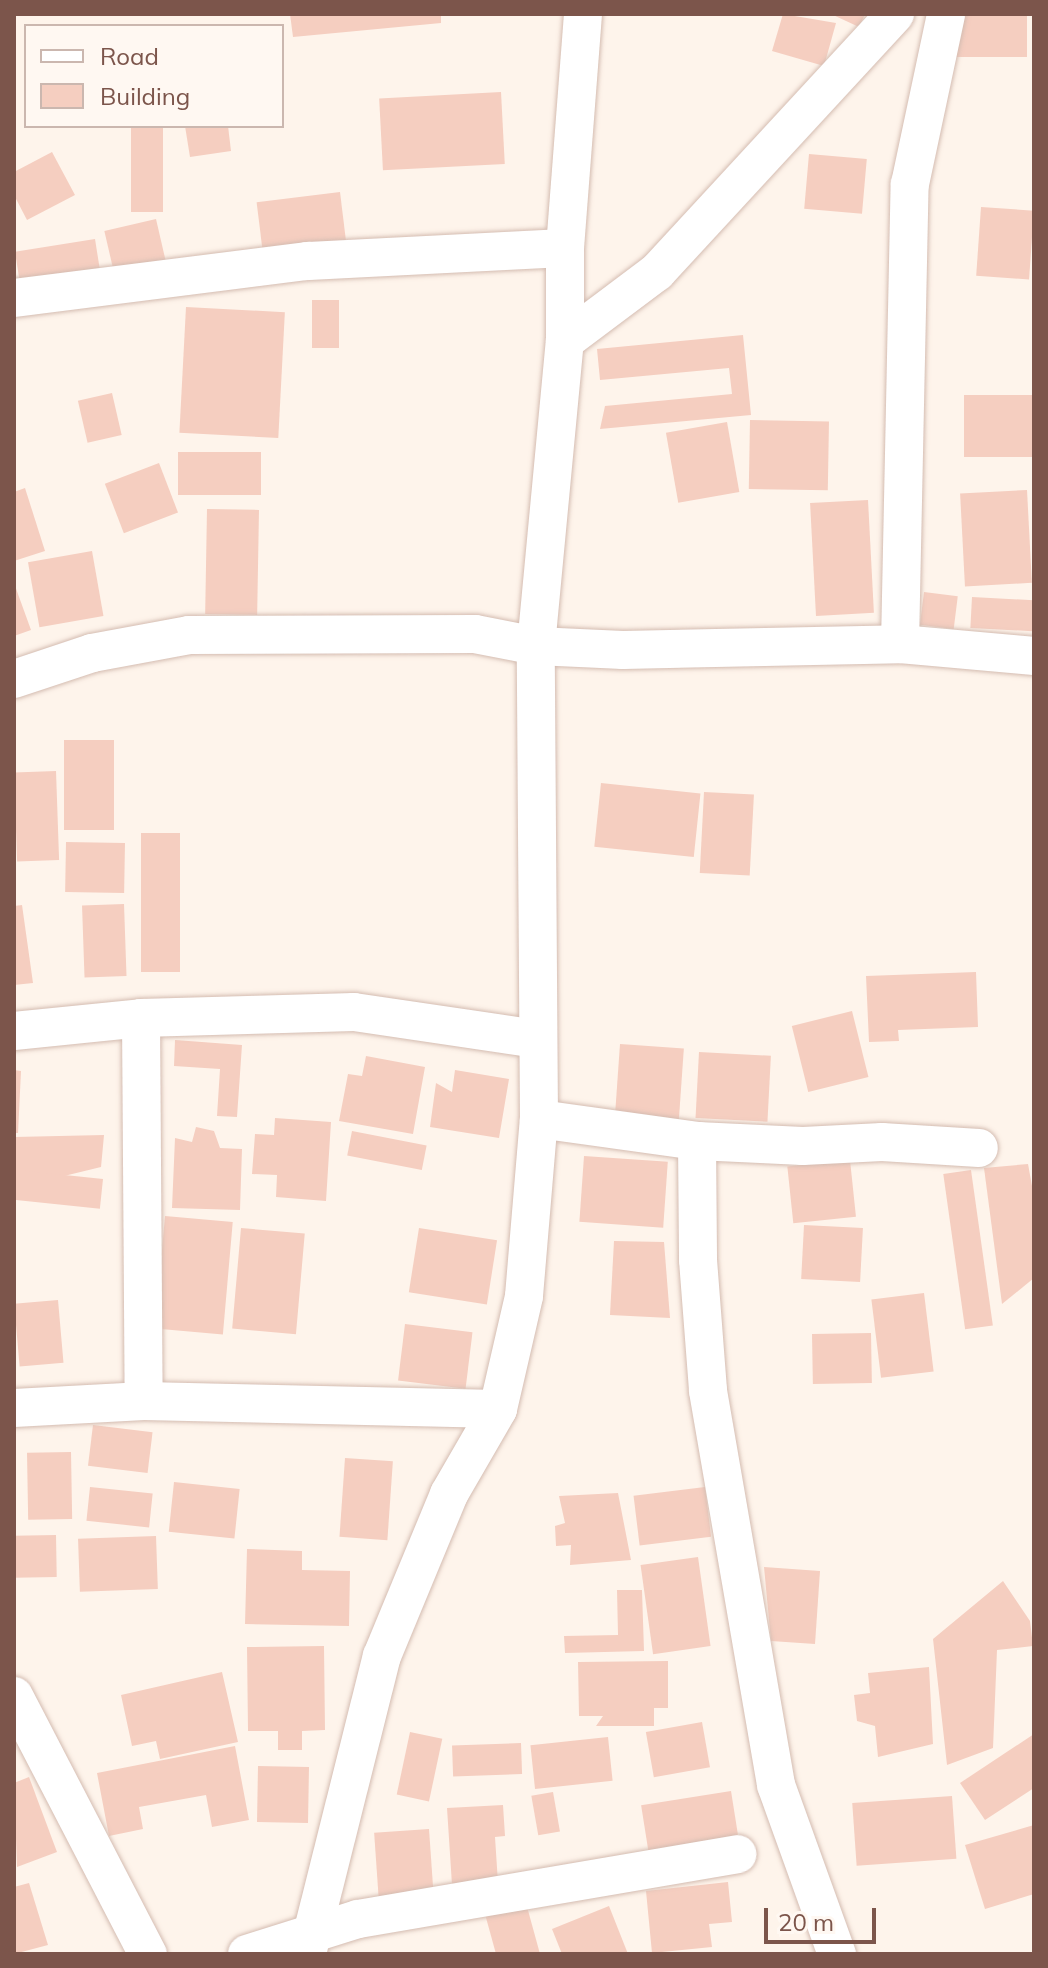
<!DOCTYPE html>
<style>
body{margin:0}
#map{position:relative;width:1048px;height:1968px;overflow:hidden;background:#fef4eb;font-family:Mulish,sans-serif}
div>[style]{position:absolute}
.building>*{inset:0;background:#f5cec0;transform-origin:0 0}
.roads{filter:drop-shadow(0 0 2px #d4bcb1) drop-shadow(0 0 2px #d4bcb1)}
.street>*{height:38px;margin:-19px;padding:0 19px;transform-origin:19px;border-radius:19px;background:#fff}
span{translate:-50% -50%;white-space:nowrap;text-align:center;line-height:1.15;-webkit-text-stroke:7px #fff8f2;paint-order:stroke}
.frame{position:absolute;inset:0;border:16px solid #7c554b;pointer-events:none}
.legend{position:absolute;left:24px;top:24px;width:260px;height:104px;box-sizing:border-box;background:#fff8f2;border:2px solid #cbb7af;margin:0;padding:10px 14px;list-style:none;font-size:24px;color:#7c554b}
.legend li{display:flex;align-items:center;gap:16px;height:40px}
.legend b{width:40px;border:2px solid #cbb7af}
.scale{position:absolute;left:764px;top:1908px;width:112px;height:36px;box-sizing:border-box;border:4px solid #7c554b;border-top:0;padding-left:10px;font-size:24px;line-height:28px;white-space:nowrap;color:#7c554b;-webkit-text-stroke:6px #fff8f2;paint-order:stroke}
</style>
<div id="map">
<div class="building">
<i style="clip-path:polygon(290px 14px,441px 14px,441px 23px,293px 37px)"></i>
<i style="clip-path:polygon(783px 14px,836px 23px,824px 66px,772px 51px)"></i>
<i style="clip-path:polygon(831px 14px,865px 14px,859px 27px)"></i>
<i style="left:956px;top:14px;width:71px;height:43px"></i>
<i style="left:501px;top:92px;width:72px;height:122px;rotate:87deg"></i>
<i style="left:131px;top:126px;width:32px;height:86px"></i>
<i style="clip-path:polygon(185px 126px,228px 126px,231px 151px,190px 157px)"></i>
<i style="clip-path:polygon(52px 152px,75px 195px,27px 220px,14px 195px,14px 172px)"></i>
<i style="left:809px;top:154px;width:58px;height:55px;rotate:5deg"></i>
<i style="left:340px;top:192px;width:50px;height:84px;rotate:83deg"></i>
<i style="left:981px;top:207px;width:53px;height:69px;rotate:4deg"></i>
<i style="left:156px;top:219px;width:46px;height:53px;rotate:77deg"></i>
<i style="left:95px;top:239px;width:38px;height:81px;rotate:81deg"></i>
<i style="left:312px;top:300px;width:27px;height:48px"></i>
<i style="left:186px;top:307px;width:99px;height:126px;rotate:3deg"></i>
<i style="clip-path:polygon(743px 335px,751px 415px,600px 429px,605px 406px,732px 394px,729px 368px,600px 380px,597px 349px)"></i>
<i style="left:112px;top:393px;width:43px;height:35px;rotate:77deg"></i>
<i style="left:1034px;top:395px;width:62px;height:70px;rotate:90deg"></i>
<i style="left:750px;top:420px;width:79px;height:69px;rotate:1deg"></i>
<i style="left:727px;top:422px;width:71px;height:62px;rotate:80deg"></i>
<i style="left:178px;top:452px;width:83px;height:43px"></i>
<i style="left:159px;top:463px;width:53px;height:58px;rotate:69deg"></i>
<i style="clip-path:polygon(25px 488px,45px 551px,14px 561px,14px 492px)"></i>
<i style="left:1027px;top:490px;width:93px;height:67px;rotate:87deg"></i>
<i style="left:868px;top:500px;width:113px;height:58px;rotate:87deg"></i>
<i style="left:207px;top:509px;width:52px;height:105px;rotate:1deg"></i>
<i style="left:92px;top:551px;width:66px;height:65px;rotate:80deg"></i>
<i style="clip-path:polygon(14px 583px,31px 630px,14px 636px)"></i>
<i style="left:924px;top:592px;width:34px;height:33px;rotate:7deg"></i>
<i style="left:972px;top:597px;width:62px;height:31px;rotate:3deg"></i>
<i style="left:64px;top:740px;width:50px;height:90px"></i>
<i style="left:56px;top:771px;width:89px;height:42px;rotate:88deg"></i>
<i style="left:601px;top:783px;width:100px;height:64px;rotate:6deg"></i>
<i style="left:704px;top:792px;width:50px;height:81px;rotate:3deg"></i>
<i style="left:141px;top:833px;width:39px;height:139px"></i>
<i style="left:66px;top:842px;width:59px;height:50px;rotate:1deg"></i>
<i style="left:124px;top:904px;width:72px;height:42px;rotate:88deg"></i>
<i style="clip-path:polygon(22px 905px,33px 983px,14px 985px,14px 906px)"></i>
<i style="clip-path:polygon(976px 972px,978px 1027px,898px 1030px,899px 1041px,869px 1042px,866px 976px)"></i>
<i style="left:852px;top:1011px;width:68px;height:62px;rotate:76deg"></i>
<i style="clip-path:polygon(175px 1040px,242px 1045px,237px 1117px,217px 1116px,220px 1069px,174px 1066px)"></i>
<i style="left:620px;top:1044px;width:64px;height:80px;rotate:4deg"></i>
<i style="left:699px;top:1052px;width:72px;height:66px;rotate:3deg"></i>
<i style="clip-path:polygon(366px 1056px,425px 1067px,413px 1134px,339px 1121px,348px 1074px,362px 1076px)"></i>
<i style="clip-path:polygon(14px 1070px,21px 1071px,18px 1133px,14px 1133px)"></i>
<i style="clip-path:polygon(455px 1070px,509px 1079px,499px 1138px,430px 1127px,436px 1083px,452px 1092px)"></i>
<i style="clip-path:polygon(275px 1118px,331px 1122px,326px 1201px,276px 1197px,277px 1175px,252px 1174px,255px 1134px,274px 1135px)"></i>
<i style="clip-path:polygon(196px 1127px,214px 1131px,220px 1148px,242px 1149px,240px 1210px,172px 1208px,175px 1138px,192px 1142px)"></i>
<i style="left:352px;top:1131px;width:76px;height:25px;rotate:11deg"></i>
<i style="clip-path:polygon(104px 1135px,101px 1167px,64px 1176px,14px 1178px,14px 1137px)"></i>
<i style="left:584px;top:1156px;width:84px;height:66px;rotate:4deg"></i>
<i style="left:850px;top:1160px;width:57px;height:63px;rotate:84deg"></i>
<i style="clip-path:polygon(1028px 1164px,1034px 1197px,1034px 1278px,1002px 1304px,984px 1168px)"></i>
<i style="left:971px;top:1170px;width:157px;height:28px;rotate:82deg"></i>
<i style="left:103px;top:1179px;width:30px;height:89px;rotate:96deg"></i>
<i style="left:165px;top:1216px;width:68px;height:113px;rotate:5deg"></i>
<i style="left:804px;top:1225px;width:59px;height:54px;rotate:3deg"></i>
<i style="left:241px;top:1228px;width:64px;height:101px;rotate:5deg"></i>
<i style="left:419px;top:1228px;width:79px;height:65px;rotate:9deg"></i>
<i style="clip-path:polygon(614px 1241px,664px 1242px,670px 1318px,610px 1315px)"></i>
<i style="left:924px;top:1293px;width:79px;height:53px;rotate:83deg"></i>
<i style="left:58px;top:1300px;width:63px;height:44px;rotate:85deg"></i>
<i style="left:405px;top:1324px;width:68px;height:57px;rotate:7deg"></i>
<i style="left:871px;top:1333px;width:50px;height:59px;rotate:89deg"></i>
<i style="left:93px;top:1425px;width:60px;height:41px;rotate:7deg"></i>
<i style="left:71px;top:1452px;width:67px;height:44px;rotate:89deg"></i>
<i style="left:345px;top:1458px;width:48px;height:79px;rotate:4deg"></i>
<i style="left:174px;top:1482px;width:66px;height:50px;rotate:6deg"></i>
<i style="left:90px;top:1487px;width:63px;height:34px;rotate:6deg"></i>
<i style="left:705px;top:1487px;width:50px;height:72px;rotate:83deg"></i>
<i style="clip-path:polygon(618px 1493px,631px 1560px,570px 1565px,571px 1545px,556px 1546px,555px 1526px,565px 1523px,559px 1496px)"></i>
<i style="left:56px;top:1535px;width:42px;height:42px;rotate:89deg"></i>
<i style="left:156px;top:1536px;width:53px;height:78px;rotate:88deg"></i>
<i style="clip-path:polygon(247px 1549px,302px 1551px,302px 1570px,350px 1571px,349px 1626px,245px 1624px)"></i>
<i style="left:698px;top:1557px;width:90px;height:58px;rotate:82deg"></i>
<i style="clip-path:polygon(764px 1567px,820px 1571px,815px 1644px,771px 1641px)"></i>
<i style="clip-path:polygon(1003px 1581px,1030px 1621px,1033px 1646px,997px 1650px,993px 1748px,947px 1765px,933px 1639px)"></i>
<i style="clip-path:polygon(617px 1590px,642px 1590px,644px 1651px,565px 1653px,564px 1636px,618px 1635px)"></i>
<i style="clip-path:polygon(324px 1646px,325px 1730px,302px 1731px,302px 1750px,278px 1750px,278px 1731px,248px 1731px,247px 1647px)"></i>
<i style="clip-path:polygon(668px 1661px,668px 1708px,654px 1708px,654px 1726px,596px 1726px,603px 1716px,579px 1716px,578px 1662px)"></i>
<i style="clip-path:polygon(929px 1667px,933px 1744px,878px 1757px,875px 1726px,857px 1721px,854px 1695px,870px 1693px,868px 1673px)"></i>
<i style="clip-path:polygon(222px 1672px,238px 1742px,160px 1759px,156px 1741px,132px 1746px,121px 1695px)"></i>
<i style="left:702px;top:1722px;width:46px;height:57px;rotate:80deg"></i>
<i style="left:410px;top:1732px;width:33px;height:64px;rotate:12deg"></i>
<i style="clip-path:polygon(1034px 1734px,1034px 1788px,985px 1820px,960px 1783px)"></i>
<i style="left:608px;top:1737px;width:44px;height:78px;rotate:84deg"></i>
<i style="left:521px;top:1743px;width:31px;height:69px;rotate:88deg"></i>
<i style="clip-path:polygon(235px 1746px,249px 1820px,212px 1827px,206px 1795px,139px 1807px,143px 1829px,109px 1836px,97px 1773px)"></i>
<i style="left:258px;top:1766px;width:51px;height:56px;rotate:1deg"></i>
<i style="clip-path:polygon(29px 1777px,57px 1852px,17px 1867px,14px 1783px)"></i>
<i style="left:731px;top:1791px;width:51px;height:91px;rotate:81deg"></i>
<i style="left:553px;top:1792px;width:40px;height:22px;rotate:80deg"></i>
<i style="left:952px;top:1796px;width:63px;height:100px;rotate:86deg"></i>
<i style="clip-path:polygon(503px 1805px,505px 1836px,495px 1837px,498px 1883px,452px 1885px,447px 1808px)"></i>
<i style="clip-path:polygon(1034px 1825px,1034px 1894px,985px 1909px,965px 1845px)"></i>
<i style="left:429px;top:1829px;width:68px;height:55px;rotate:86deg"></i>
<i style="clip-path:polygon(728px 1882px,732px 1922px,709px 1924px,712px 1947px,652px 1953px,646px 1891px)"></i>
<i style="clip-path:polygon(29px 1883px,48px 1945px,14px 1954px,14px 1887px)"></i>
<i style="clip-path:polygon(526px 1903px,540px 1954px,496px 1954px,485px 1914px)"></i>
<i style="clip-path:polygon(609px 1906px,628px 1954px,562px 1954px,552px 1929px)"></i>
</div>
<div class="roads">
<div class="street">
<i style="left:14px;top:298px;width:296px;rotate:-7.2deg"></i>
<i style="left:308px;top:261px;width:257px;rotate:-2.9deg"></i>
<i style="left:565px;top:341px;width:115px;rotate:-36.9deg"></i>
<i style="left:657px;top:272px;width:351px;rotate:-47.3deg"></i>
<i style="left:900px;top:644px;width:460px;rotate:-88.8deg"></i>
<i style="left:910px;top:184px;width:174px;rotate:-78deg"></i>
<i style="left:14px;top:679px;width:82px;rotate:-18.4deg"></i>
<i style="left:92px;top:653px;width:99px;rotate:-10.5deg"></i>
<i style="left:189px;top:635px;width:286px;rotate:-0.2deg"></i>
<i style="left:475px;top:634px;width:62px;rotate:11.1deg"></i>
<i style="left:536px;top:646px;width:87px;rotate:2.6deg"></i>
<i style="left:623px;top:650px;width:277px;rotate:-1.2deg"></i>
<i style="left:900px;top:644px;width:135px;rotate:5.1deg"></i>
<i style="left:141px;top:1018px;width:383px;rotate:89.6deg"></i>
<i style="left:14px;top:1031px;width:128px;rotate:-5.8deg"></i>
<i style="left:141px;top:1018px;width:213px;rotate:-1.6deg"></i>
<i style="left:354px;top:1012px;width:185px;rotate:8.4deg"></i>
<i style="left:539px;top:1119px;width:160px;rotate:7.9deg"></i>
<i style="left:697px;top:1141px;width:119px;rotate:89.5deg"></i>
<i style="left:698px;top:1260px;width:131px;rotate:85.6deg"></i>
<i style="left:708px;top:1391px;width:400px;rotate:80.2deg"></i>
<i style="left:776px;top:1785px;width:180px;rotate:70.2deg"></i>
<i style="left:697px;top:1141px;width:106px;rotate:2.7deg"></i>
<i style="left:803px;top:1146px;width:79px;rotate:-2.9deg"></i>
<i style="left:882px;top:1142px;width:97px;rotate:3.5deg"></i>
<i style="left:14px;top:1408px;width:130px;rotate:-3.1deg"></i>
<i style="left:144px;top:1401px;width:354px;rotate:1.3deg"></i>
<i style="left:14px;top:1696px;width:291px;rotate:62.6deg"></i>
<i style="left:247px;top:1954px;width:116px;rotate:-17.5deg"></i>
<i style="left:358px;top:1919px;width:385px;rotate:-9.7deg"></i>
<i style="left:307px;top:1954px;width:307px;rotate:-75.9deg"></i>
<i style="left:382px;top:1656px;width:175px;rotate:-67.5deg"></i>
<i style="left:449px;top:1494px;width:98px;rotate:-60deg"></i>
<i style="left:498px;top:1409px;width:116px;rotate:-77deg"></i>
<i style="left:524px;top:1296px;width:178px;rotate:-85.2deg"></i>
<i style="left:539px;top:1119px;width:473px;rotate:-90.4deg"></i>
<i style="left:536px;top:646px;width:306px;rotate:-84.6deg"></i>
<i style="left:565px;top:341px;width:93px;rotate:-90deg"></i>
<i style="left:565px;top:248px;width:235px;rotate:-85.6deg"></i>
</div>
</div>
<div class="frame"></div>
<ul class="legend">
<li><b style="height:10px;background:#fff"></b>Road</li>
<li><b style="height:22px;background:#f5cec0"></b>Building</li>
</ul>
<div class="scale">20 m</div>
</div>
